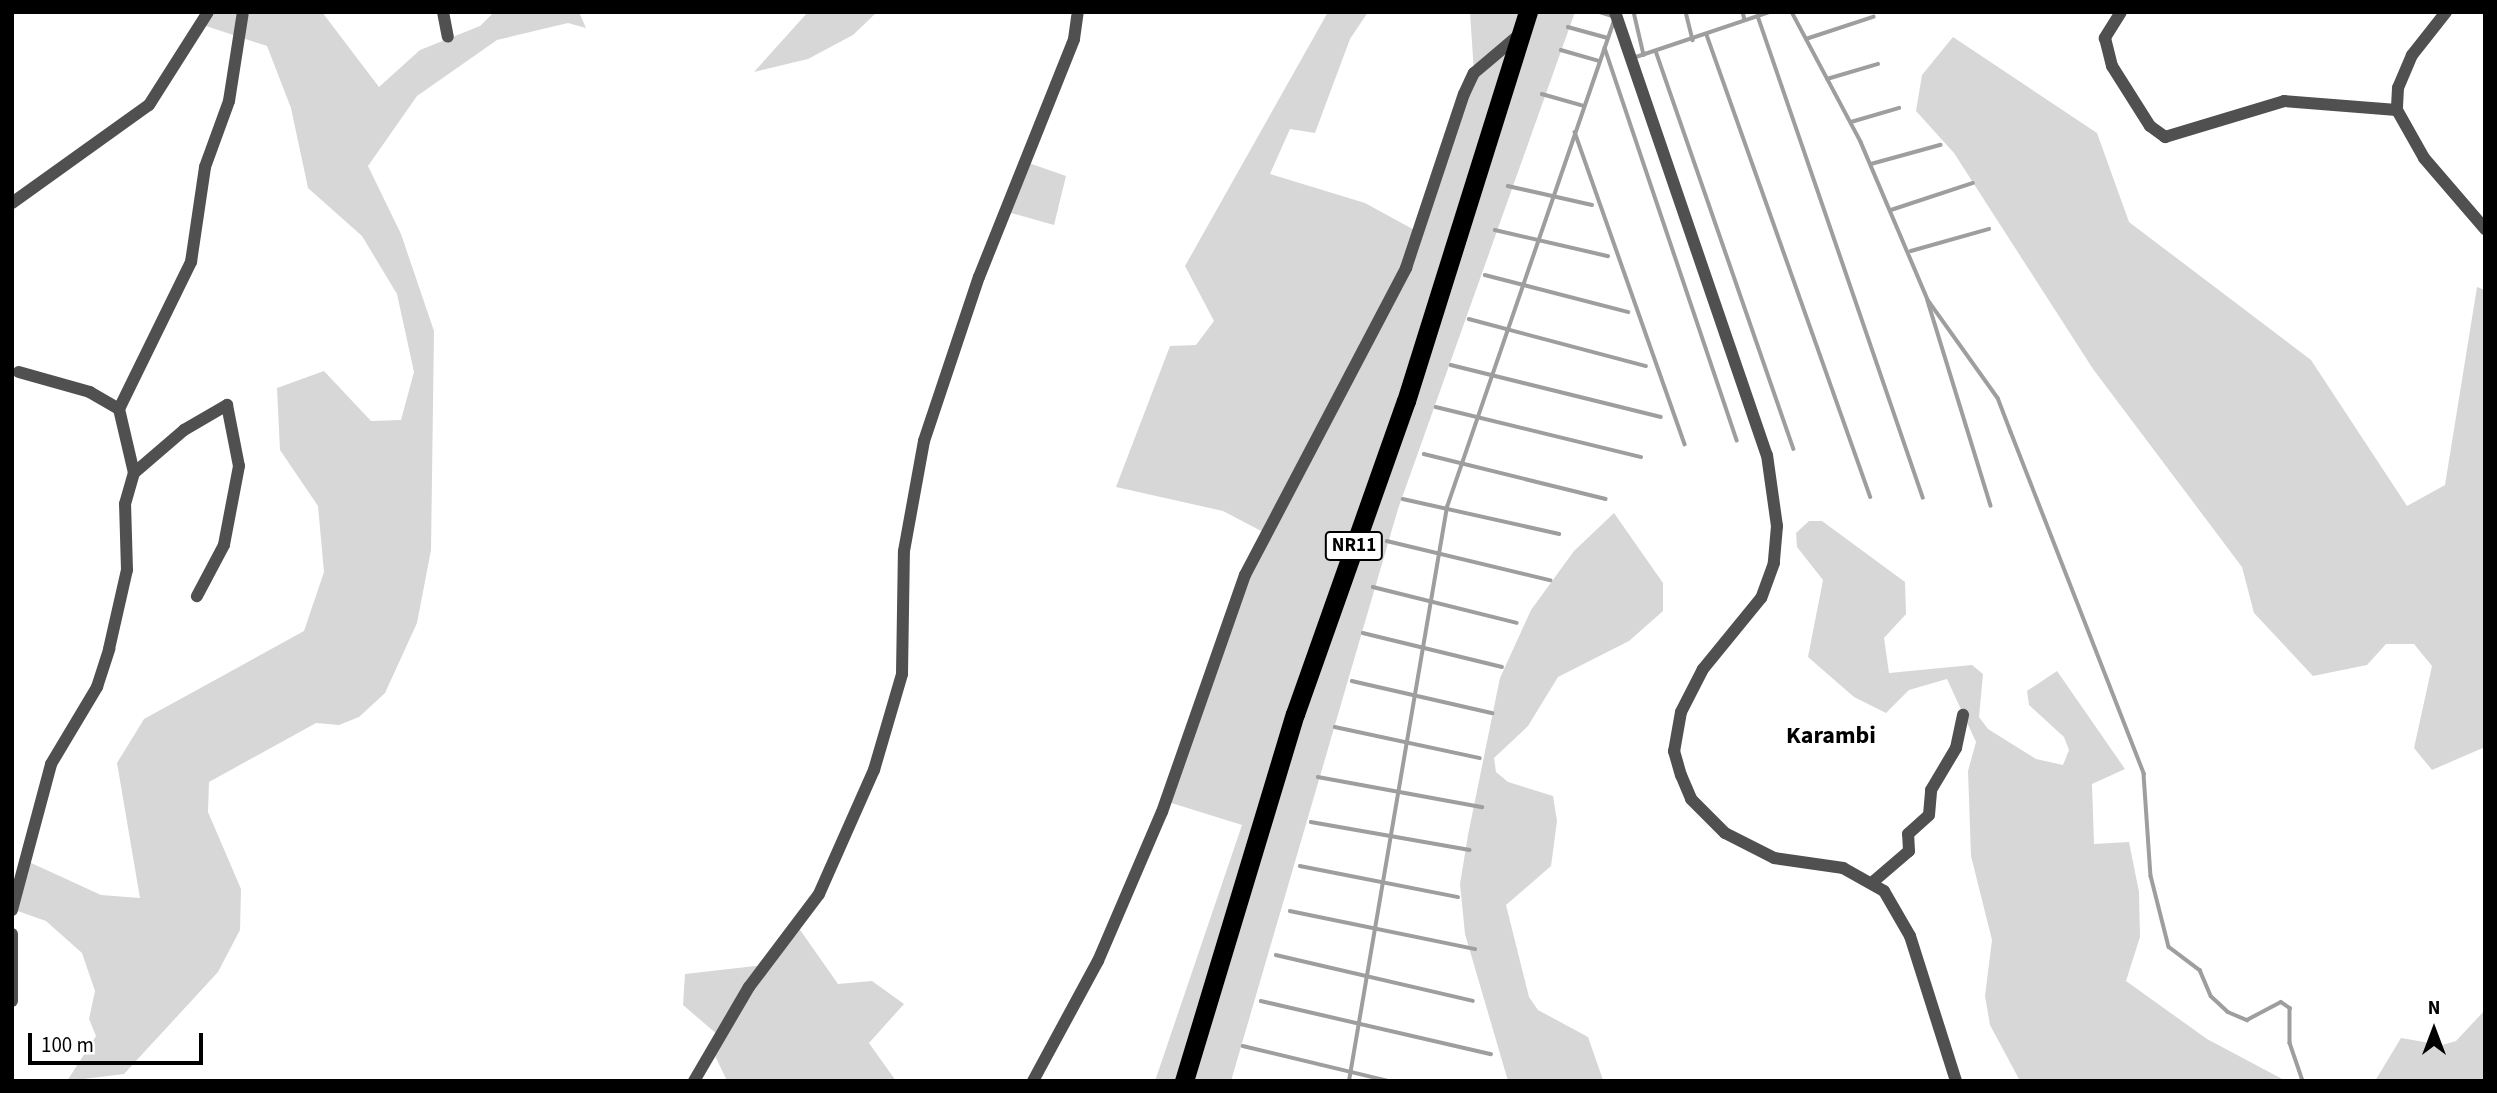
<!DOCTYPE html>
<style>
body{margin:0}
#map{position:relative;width:2497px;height:1093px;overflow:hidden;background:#fff;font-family:"Source Sans 3",sans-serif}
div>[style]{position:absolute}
.green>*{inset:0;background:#d7d7d7}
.stream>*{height:3.5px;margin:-1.75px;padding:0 1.75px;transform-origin:1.75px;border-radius:1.75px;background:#9e9e9e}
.minor>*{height:12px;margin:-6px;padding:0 6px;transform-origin:6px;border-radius:6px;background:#505050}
.trunk>*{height:19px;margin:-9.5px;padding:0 9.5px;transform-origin:9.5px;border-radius:9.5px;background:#000}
span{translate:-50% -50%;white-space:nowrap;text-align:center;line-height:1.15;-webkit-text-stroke:6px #fff;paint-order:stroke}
.shield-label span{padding:2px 5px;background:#fff;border:2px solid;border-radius:5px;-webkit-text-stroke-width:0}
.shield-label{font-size:19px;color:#000;font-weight:700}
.quarter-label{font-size:24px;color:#000;font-weight:700}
.frame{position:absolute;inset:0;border:14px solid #000;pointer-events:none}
.north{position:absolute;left:2399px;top:995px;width:70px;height:70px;-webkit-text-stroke:5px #fff;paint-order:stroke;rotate:0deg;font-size:19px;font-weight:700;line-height:28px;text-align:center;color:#000}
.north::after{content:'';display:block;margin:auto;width:24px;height:32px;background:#000;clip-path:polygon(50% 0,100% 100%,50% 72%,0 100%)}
.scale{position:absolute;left:28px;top:1033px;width:175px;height:32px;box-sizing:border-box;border:4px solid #000;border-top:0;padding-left:9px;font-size:21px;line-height:24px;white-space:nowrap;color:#000;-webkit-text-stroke:5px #fff;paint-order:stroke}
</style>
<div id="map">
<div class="green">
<i style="clip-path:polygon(208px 12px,322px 12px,379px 87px,420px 50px,480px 26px,494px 12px,579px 12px,586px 28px,568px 23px,497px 40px,417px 96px,368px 166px,401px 234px,434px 331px,431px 550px,417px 623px,385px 693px,359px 717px,339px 725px,316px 723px,209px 782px,208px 812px,241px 889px,240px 930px,218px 972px,124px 1074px,67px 1081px,96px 1036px,89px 1019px,95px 991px,82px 953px,46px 921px,12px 909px,29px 862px,101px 895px,140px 898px,117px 763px,144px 719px,304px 631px,324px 572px,318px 506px,280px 450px,277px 388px,324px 371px,371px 421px,401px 420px,414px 372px,397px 294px,362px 236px,308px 188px,291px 108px,267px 46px,203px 25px)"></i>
<i style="clip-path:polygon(808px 12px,877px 12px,853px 35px,808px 59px,754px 72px)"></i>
<i style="clip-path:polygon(1328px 12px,1368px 12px,1350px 39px,1315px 133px,1290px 129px,1270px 174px,1365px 203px,1420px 233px,1474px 73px,1470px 12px,1575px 12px,1398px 509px,1231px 1081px,1155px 1081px,1242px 825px,1165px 801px,1265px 533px,1223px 511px,1116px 487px,1170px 346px,1196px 345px,1214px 321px,1185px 266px)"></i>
<i style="clip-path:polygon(1953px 37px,2097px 133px,2129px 222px,2311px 360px,2407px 506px,2445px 485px,2477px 287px,2485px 290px,2485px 747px,2432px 770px,2414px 748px,2432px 666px,2414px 644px,2386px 644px,2367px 665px,2313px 676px,2254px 613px,2242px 567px,2093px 369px,1954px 153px,1916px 111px,1922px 75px)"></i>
<i style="clip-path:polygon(1023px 161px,1066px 176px,1054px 225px,1004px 211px)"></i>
<i style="clip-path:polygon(1614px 513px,1663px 583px,1663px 611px,1629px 641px,1558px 677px,1528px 726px,1494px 758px,1496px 772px,1508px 782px,1553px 796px,1557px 821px,1551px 866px,1506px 905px,1529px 997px,1538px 1010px,1588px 1037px,1603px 1080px,1508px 1081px,1465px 934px,1460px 884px,1468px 835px,1500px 678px,1531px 610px,1574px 551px)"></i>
<i style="clip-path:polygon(1809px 521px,1822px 521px,1905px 582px,1906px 614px,1884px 638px,1889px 673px,1972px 665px,1983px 674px,1979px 717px,1988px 729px,2036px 759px,2063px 765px,2069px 750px,2064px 737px,2029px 705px,2027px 691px,2057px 671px,2125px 769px,2092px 784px,2094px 844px,2129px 842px,2139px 892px,2140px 937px,2126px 981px,2207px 1039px,2286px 1081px,2020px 1081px,1990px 1025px,1985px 996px,1992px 940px,1971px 856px,1968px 771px,1976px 742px,1947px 679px,1909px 690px,1886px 713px,1854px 697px,1808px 657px,1823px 580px,1797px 547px,1796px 533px)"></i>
<i style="clip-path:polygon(798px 927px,838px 984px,872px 981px,904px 1004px,869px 1043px,896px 1081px,727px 1081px,711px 1047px,718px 1035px,683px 1005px,685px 974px,765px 965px)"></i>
<i style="clip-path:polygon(2485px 1010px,2485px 1081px,2375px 1081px,2401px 1038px,2442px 1045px,2456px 1041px)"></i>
</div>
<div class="stream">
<i style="left:1600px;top:12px;width:13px;rotate:18deg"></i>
<i style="left:1634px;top:12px;width:44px;rotate:76.9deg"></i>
<i style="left:1686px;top:12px;width:29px;rotate:76deg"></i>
<i style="left:1743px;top:12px;width:8px;rotate:76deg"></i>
<i style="left:1792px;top:12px;width:147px;rotate:62deg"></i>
<i style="left:1861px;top:142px;width:172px;rotate:67deg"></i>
<i style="left:1928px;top:300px;width:120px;rotate:54.5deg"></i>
<i style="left:1998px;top:398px;width:36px;rotate:69deg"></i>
<i style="left:2011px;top:432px;width:367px;rotate:68.7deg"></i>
<i style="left:2144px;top:774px;width:102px;rotate:86.1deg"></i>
<i style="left:2151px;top:876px;width:73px;rotate:75.8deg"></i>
<i style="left:2169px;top:947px;width:39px;rotate:37deg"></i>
<i style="left:2200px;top:970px;width:28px;rotate:67deg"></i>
<i style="left:2211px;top:996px;width:23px;rotate:43deg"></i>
<i style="left:2228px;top:1012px;width:21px;rotate:23deg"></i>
<i style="left:2247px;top:1020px;width:38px;rotate:-28deg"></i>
<i style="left:2281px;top:1002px;width:11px;rotate:34deg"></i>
<i style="left:2290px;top:1008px;width:35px;rotate:90deg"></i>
<i style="left:2290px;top:1043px;width:40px;rotate:71.1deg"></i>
<i style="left:1758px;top:16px;width:509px;rotate:71.07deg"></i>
<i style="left:1568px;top:27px;width:41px;rotate:15.4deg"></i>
<i style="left:1707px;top:35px;width:490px;rotate:70.5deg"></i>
<i style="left:1806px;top:39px;width:71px;rotate:-18.2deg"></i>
<i style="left:1605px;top:48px;width:414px;rotate:71.4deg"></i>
<i style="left:1561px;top:50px;width:40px;rotate:16deg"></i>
<i style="left:1656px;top:51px;width:421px;rotate:70.9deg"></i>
<i style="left:1636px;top:57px;width:141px;rotate:-18.6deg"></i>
<i style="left:1827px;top:79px;width:53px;rotate:-16.4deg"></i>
<i style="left:1542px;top:94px;width:44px;rotate:15.9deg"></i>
<i style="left:1851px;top:122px;width:50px;rotate:-16.3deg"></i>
<i style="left:1575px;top:132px;width:331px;rotate:70.6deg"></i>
<i style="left:1871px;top:164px;width:72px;rotate:-15.4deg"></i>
<i style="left:1508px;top:186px;width:86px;rotate:12.7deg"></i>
<i style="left:1891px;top:210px;width:86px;rotate:-18.2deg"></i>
<i style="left:1495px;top:230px;width:116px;rotate:13deg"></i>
<i style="left:1911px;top:251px;width:81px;rotate:-15.8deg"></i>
<i style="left:1485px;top:275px;width:148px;rotate:14.5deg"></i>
<i style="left:1928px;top:301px;width:214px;rotate:72.9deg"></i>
<i style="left:1469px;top:319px;width:183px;rotate:14.9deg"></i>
<i style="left:1451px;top:365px;width:216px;rotate:13.9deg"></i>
<i style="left:1436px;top:407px;width:211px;rotate:13.7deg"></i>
<i style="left:1424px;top:454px;width:187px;rotate:13.9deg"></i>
<i style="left:1403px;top:499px;width:160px;rotate:12.6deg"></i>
<i style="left:1387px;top:541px;width:168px;rotate:13.5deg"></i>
<i style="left:1373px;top:587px;width:148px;rotate:14deg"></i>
<i style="left:1363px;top:633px;width:143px;rotate:13.7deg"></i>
<i style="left:1352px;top:681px;width:144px;rotate:12.9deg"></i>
<i style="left:1335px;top:727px;width:148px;rotate:12.1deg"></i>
<i style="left:1318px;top:777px;width:167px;rotate:10.4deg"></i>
<i style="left:1311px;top:822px;width:161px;rotate:10deg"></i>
<i style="left:1300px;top:866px;width:161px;rotate:11.1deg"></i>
<i style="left:1290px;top:911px;width:189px;rotate:11.6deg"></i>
<i style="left:1276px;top:955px;width:202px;rotate:13.1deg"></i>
<i style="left:1261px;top:1001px;width:236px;rotate:13deg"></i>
<i style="left:1243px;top:1046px;width:150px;rotate:13.5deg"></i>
<i style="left:1349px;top:1081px;width:582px;rotate:-80.31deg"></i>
<i style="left:1447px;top:507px;width:514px;rotate:-71.04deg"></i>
</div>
<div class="minor">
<i style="left:443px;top:12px;width:25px;rotate:79deg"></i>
<i style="left:1615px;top:12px;width:468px;rotate:71.1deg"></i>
<i style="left:1767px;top:455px;width:72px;rotate:82deg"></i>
<i style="left:1777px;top:526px;width:37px;rotate:95deg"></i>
<i style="left:1774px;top:563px;width:37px;rotate:110deg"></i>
<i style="left:1761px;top:598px;width:92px;rotate:129.2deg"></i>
<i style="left:1703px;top:669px;width:48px;rotate:117.1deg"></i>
<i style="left:1681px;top:712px;width:40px;rotate:100deg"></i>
<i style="left:1674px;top:751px;width:25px;rotate:74deg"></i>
<i style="left:1681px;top:775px;width:26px;rotate:67deg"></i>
<i style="left:1691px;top:799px;width:48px;rotate:45deg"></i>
<i style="left:1725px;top:833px;width:55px;rotate:27deg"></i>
<i style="left:1774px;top:858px;width:70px;rotate:8.2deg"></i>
<i style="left:1843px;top:868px;width:47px;rotate:29.3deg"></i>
<i style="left:1884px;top:891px;width:52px;rotate:60deg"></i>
<i style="left:1910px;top:936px;width:152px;rotate:72.4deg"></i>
<i style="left:2121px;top:12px;width:31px;rotate:122deg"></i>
<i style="left:2105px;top:38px;width:29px;rotate:76deg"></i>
<i style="left:2112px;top:66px;width:71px;rotate:57.7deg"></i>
<i style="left:2150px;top:126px;width:19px;rotate:36deg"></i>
<i style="left:2165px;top:137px;width:124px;rotate:-16.8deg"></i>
<i style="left:2284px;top:101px;width:113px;rotate:4.6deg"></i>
<i style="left:2446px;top:12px;width:55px;rotate:128.3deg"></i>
<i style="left:2412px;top:55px;width:36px;rotate:113deg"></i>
<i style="left:2398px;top:88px;width:22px;rotate:93deg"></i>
<i style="left:2397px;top:110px;width:55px;rotate:60.6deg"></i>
<i style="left:2424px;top:158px;width:94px;rotate:49.3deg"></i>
<i style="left:12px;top:203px;width:168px;rotate:-35.6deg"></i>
<i style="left:149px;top:105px;width:110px;rotate:-57.6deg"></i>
<i style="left:119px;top:409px;width:164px;rotate:-63.9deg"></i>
<i style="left:191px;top:262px;width:96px;rotate:-81.6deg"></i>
<i style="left:205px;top:167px;width:70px;rotate:-70deg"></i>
<i style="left:229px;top:101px;width:90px;rotate:-81.1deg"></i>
<i style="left:134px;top:473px;width:66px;rotate:-40.7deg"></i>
<i style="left:184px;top:430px;width:50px;rotate:-30.2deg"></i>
<i style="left:227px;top:405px;width:62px;rotate:78.9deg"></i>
<i style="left:239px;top:466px;width:80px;rotate:100.8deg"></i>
<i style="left:224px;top:545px;width:58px;rotate:117.9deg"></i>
<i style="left:1874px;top:881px;width:46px;rotate:-40.6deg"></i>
<i style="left:1909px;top:851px;width:17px;rotate:-93deg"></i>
<i style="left:1908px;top:834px;width:28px;rotate:-42deg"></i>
<i style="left:1929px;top:815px;width:25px;rotate:-85deg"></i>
<i style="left:1931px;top:790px;width:49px;rotate:-59.2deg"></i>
<i style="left:1956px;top:748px;width:34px;rotate:-78deg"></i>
<i style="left:12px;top:910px;width:151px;rotate:-75deg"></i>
<i style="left:51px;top:764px;width:90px;rotate:-59.1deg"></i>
<i style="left:97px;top:687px;width:40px;rotate:-72deg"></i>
<i style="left:109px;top:649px;width:81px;rotate:-77.2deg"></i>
<i style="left:127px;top:570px;width:66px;rotate:-91.7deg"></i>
<i style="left:125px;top:504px;width:32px;rotate:-74deg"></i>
<i style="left:134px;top:473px;width:66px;rotate:-103.2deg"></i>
<i style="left:119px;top:409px;width:34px;rotate:-150deg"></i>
<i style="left:90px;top:392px;width:74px;rotate:-164.3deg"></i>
<i style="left:12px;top:934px;width:67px;rotate:90deg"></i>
<i style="left:694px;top:1081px;width:109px;rotate:-59.7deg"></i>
<i style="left:749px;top:987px;width:116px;rotate:-53deg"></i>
<i style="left:819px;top:894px;width:136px;rotate:-66.1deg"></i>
<i style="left:874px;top:770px;width:100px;rotate:-73.7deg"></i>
<i style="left:902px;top:674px;width:123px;rotate:-89.1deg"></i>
<i style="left:904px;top:551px;width:112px;rotate:-79.7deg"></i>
<i style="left:924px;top:441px;width:173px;rotate:-71.5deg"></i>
<i style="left:979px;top:277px;width:256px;rotate:-68.2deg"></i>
<i style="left:1074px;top:39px;width:27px;rotate:-82deg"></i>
<i style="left:1033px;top:1081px;width:136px;rotate:-61.6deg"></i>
<i style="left:1098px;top:961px;width:162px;rotate:-66.8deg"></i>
<i style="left:1162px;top:812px;width:251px;rotate:-70.7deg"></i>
<i style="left:1245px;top:575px;width:347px;rotate:-62.3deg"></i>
<i style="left:1406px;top:268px;width:183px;rotate:-71.6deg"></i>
<i style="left:1464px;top:94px;width:23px;rotate:-65deg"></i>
<i style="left:1474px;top:73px;width:59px;rotate:-40.2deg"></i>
</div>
<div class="trunk">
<i style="left:1184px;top:1081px;width:383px;rotate:-73.2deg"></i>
<i style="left:1295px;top:714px;width:332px;rotate:-70.5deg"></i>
<i style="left:1406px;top:401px;width:408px;rotate:-72.6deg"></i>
</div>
<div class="shield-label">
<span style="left:1354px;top:546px">NR11</span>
</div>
<div class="quarter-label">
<span style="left:1831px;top:736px">Karambi</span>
</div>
<div class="frame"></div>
<div class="north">N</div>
<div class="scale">100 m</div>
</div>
